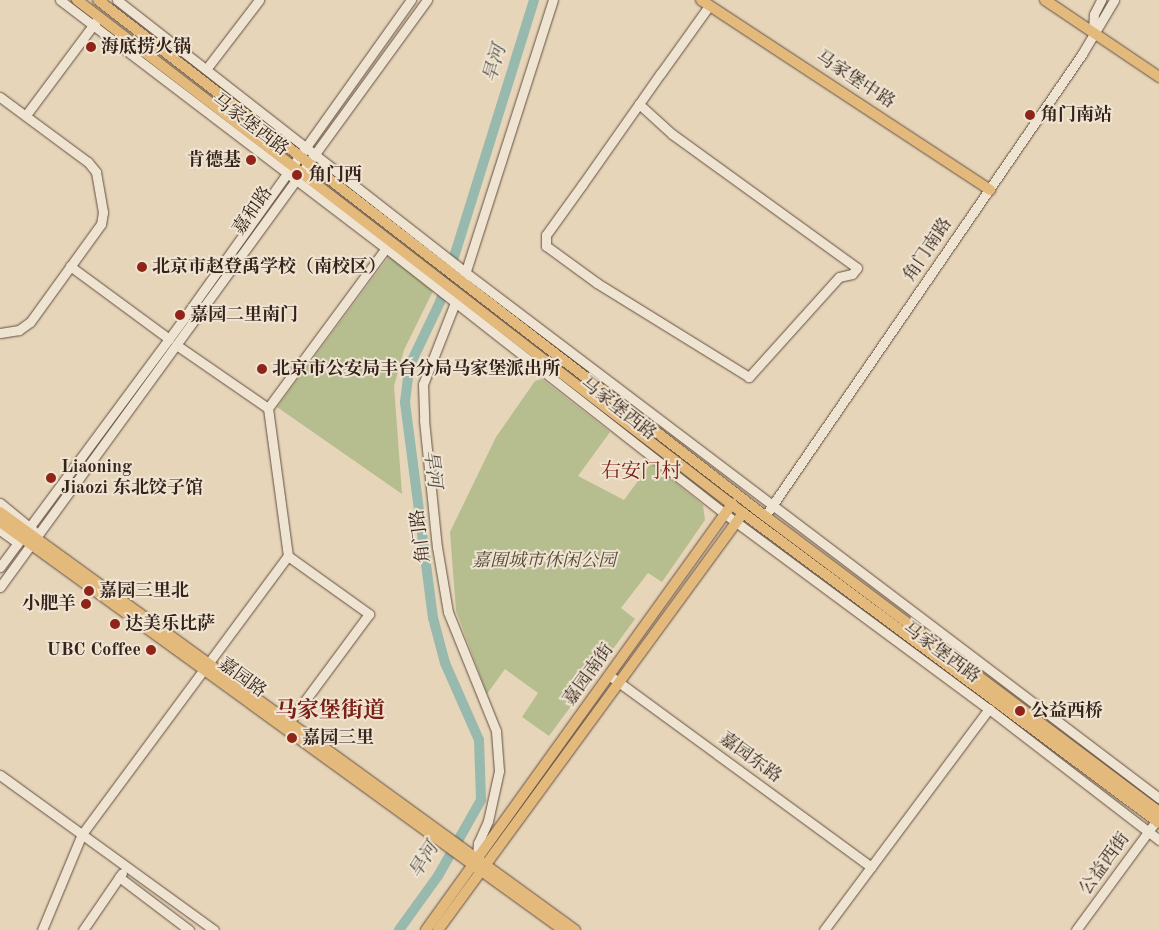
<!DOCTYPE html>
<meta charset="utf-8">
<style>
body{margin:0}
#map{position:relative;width:1159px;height:930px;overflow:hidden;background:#e7d5b9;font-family:"Old Standard TT","Noto Serif SC",serif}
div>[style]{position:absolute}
.green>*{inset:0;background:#b6bd8f}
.river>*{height:10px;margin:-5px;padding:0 5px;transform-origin:5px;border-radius:5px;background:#97b9ae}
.roads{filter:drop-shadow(0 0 1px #624f42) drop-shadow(0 0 1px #624f42)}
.minor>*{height:9px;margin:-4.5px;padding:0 4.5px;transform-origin:4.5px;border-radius:4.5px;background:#efe4d2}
.major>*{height:10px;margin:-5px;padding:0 5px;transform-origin:5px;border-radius:5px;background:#e4ba7c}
.dots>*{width:14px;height:14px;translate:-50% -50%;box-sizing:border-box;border:2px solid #efe4d2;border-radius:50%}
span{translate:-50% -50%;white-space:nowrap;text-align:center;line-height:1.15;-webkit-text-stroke:4px #efe4d2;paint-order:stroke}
.poi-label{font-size:18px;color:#35221a;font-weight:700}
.left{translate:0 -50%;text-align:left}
.right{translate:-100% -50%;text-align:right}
.street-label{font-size:18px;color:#35221a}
.park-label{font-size:18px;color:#554937;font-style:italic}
.water-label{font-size:19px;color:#524f46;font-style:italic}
.quarter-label{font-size:20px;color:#7a1f14}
.district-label{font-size:22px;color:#7a1f14;font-weight:700}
</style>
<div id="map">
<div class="green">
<i style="clip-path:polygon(390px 255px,433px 291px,404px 350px,394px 386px,402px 494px,277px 407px)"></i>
<i style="clip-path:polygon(542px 379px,610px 432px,578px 476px,624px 500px,651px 463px,703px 505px,705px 520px,662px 582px,648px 573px,621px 608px,635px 619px,549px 736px,522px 717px,538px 693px,505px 669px,487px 694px,456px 611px,450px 532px,496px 437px,535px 381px)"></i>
</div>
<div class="river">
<i style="left:399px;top:930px;width:67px;rotate:-54.2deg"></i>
<i style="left:438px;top:876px;width:87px;rotate:-60.5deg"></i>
<i style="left:481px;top:800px;width:60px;rotate:-91.9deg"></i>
<i style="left:479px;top:740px;width:84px;rotate:-113.8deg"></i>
<i style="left:445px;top:663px;width:47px;rotate:-104.9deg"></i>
<i style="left:433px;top:618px;width:218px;rotate:-97.4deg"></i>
<i style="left:405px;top:402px;width:35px;rotate:-83deg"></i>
<i style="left:409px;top:367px;width:72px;rotate:-64.5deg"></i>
<i style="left:440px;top:302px;width:316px;rotate:-72.7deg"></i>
</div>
<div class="roads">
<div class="minor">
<i style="left:60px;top:0;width:410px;rotate:37.3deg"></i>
<i style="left:386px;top:248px;width:444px;rotate:38.1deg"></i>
<i style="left:736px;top:522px;width:315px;rotate:36.5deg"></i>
<i style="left:989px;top:709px;width:215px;rotate:37.6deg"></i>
<i style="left:117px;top:0;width:442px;rotate:38deg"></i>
<i style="left:465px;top:272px;width:871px;rotate:37.16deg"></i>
<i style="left:1093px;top:32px;width:18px;rotate:-87deg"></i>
<i style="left:1094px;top:14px;width:16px;rotate:-63deg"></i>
<i style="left:207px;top:68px;width:86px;rotate:-52.6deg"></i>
<i style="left:0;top:97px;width:109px;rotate:36.5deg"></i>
<i style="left:88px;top:162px;width:13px;rotate:51deg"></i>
<i style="left:96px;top:172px;width:41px;rotate:80.1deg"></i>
<i style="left:103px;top:212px;width:12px;rotate:99deg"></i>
<i style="left:101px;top:224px;width:121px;rotate:125.9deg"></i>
<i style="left:30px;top:322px;width:14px;rotate:144deg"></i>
<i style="left:19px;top:330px;width:19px;rotate:171deg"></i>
<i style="left:639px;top:104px;width:45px;rotate:42.3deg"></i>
<i style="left:672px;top:134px;width:228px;rotate:35.9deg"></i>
<i style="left:857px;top:268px;width:8px;rotate:130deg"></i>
<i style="left:852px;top:274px;width:13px;rotate:167deg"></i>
<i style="left:839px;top:277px;width:135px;rotate:132deg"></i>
<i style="left:749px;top:377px;width:179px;rotate:-148.3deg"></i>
<i style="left:597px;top:283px;width:63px;rotate:-144deg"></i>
<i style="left:546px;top:246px;width:11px;rotate:-90deg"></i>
<i style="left:546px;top:235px;width:62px;rotate:-54.2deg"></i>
<i style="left:582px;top:185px;width:99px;rotate:-54.9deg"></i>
<i style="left:639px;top:104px;width:38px;rotate:-55deg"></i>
<i style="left:661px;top:73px;width:82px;rotate:-54.4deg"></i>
<i style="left:26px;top:115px;width:117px;rotate:-53.3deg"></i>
<i style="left:70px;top:266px;width:123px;rotate:36.4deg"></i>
<i style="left:464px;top:277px;width:291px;rotate:-72.2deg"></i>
<i style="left:456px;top:300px;width:90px;rotate:111.4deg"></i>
<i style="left:423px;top:384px;width:36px;rotate:88deg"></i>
<i style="left:424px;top:420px;width:128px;rotate:84.2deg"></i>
<i style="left:437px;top:547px;width:66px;rotate:80.4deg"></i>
<i style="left:448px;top:612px;width:128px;rotate:68deg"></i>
<i style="left:496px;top:731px;width:40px;rotate:85.7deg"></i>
<i style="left:499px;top:771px;width:51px;rotate:102.4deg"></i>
<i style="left:488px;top:821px;width:24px;rotate:114deg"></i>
<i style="left:478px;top:843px;width:16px;rotate:94deg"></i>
<i style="left:178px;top:346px;width:109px;rotate:34.6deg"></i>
<i style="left:0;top:503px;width:43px;rotate:39.3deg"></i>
<i style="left:765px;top:516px;width:560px;rotate:-55.54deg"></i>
<i style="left:1082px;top:54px;width:63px;rotate:-59.3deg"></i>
<i style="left:0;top:530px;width:22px;rotate:36deg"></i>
<i style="left:288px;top:556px;width:100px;rotate:35.6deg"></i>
<i style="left:369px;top:614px;width:134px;rotate:126.5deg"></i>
<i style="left:0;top:567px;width:310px;rotate:-53.5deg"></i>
<i style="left:184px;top:318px;width:391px;rotate:-54.5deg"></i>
<i style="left:0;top:587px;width:726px;rotate:-53.97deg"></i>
<i style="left:613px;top:678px;width:320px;rotate:36.2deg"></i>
<i style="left:0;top:775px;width:264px;rotate:35.9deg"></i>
<i style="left:119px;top:877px;width:88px;rotate:37.1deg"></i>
<i style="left:42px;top:930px;width:104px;rotate:-67.4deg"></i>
<i style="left:82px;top:834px;width:346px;rotate:-53.5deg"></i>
<i style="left:288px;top:556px;width:149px;rotate:-97.7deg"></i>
<i style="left:268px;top:408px;width:199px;rotate:-53.6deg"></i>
<i style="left:83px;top:930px;width:69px;rotate:-55.6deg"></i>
<i style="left:824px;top:930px;width:276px;rotate:-53.3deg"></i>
<i style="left:1076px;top:930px;width:140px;rotate:-53.7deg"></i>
</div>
<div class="major">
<i style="left:77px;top:0;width:841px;rotate:37.61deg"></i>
<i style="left:743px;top:513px;width:519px;rotate:36.69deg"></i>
<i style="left:98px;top:0;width:843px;rotate:37.73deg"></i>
<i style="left:765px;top:516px;width:493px;rotate:36.9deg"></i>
<i style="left:701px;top:0;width:346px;rotate:33.3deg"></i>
<i style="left:1045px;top:0;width:138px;rotate:34deg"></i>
<i style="left:0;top:512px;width:711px;rotate:36.02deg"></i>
<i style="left:0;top:522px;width:695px;rotate:35.93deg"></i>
<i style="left:426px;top:930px;width:525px;rotate:-54.31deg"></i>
<i style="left:438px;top:930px;width:517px;rotate:-53.82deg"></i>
</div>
</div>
<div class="dots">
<i style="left:91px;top:47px;background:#8f2418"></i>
<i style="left:1030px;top:115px;background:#8f2418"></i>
<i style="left:251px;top:160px;background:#8f2418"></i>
<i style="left:297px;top:175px;background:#8f2418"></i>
<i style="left:142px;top:267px;background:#8f2418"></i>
<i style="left:180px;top:315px;background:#8f2418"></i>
<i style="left:262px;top:369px;background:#8f2418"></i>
<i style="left:51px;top:478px;background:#8f2418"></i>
<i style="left:89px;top:591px;background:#8f2418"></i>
<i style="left:86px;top:604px;background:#8f2418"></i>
<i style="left:115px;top:624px;background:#8f2418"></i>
<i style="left:151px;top:650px;background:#8f2418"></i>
<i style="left:1020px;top:711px;background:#8f2418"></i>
<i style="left:292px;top:738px;background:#8f2418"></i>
</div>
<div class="poi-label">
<span class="left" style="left:101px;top:47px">海底捞火锅</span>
<span class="left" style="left:1040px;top:115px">角门南站</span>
<span class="right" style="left:241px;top:160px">肯德基</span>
<span class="left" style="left:308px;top:175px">角门西</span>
<span class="left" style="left:152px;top:267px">北京市赵登禹学校（南校区）</span>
<span class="left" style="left:190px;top:315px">嘉园二里南门</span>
<span class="left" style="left:272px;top:369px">北京市公安局丰台分局马家堡派出所</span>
<span class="left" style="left:61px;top:478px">Liaoning<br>Jiaozi 东北饺子馆</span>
<span class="left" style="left:99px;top:591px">嘉园三里北</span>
<span class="right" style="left:76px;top:604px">小肥羊</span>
<span class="left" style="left:125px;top:624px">达美乐比萨</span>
<span class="right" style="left:141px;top:650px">UBC Coffee</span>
<span class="left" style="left:1031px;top:711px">公益西桥</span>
<span class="left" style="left:302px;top:738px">嘉园三里</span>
</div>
<div class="street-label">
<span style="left:855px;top:80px;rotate:33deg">马家堡中路</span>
<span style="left:250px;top:125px;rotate:37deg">马家堡西路</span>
<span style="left:253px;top:211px;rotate:-55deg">嘉和路</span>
<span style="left:928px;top:250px;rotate:-56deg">角门南路</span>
<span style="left:618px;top:409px;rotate:38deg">马家堡西路</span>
<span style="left:421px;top:536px;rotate:-97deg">角门路</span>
<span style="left:941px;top:653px;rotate:36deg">马家堡西路</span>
<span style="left:589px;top:675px;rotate:-54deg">嘉园南街</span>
<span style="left:242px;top:678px;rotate:36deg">嘉园路</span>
<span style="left:750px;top:758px;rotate:36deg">嘉园东路</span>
<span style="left:1105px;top:864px;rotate:-54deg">公益西街</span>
</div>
<div class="park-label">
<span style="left:544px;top:561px">嘉囿城市休闲公园</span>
</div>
<div class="water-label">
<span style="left:496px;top:64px;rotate:-73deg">旱河</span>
<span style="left:431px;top:469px;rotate:83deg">旱河</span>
<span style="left:425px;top:861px;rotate:-58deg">旱河</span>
</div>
<div class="quarter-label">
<span style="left:641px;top:472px">右安门村</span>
</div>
<div class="district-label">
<span style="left:330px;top:712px">马家堡街道</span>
</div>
</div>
